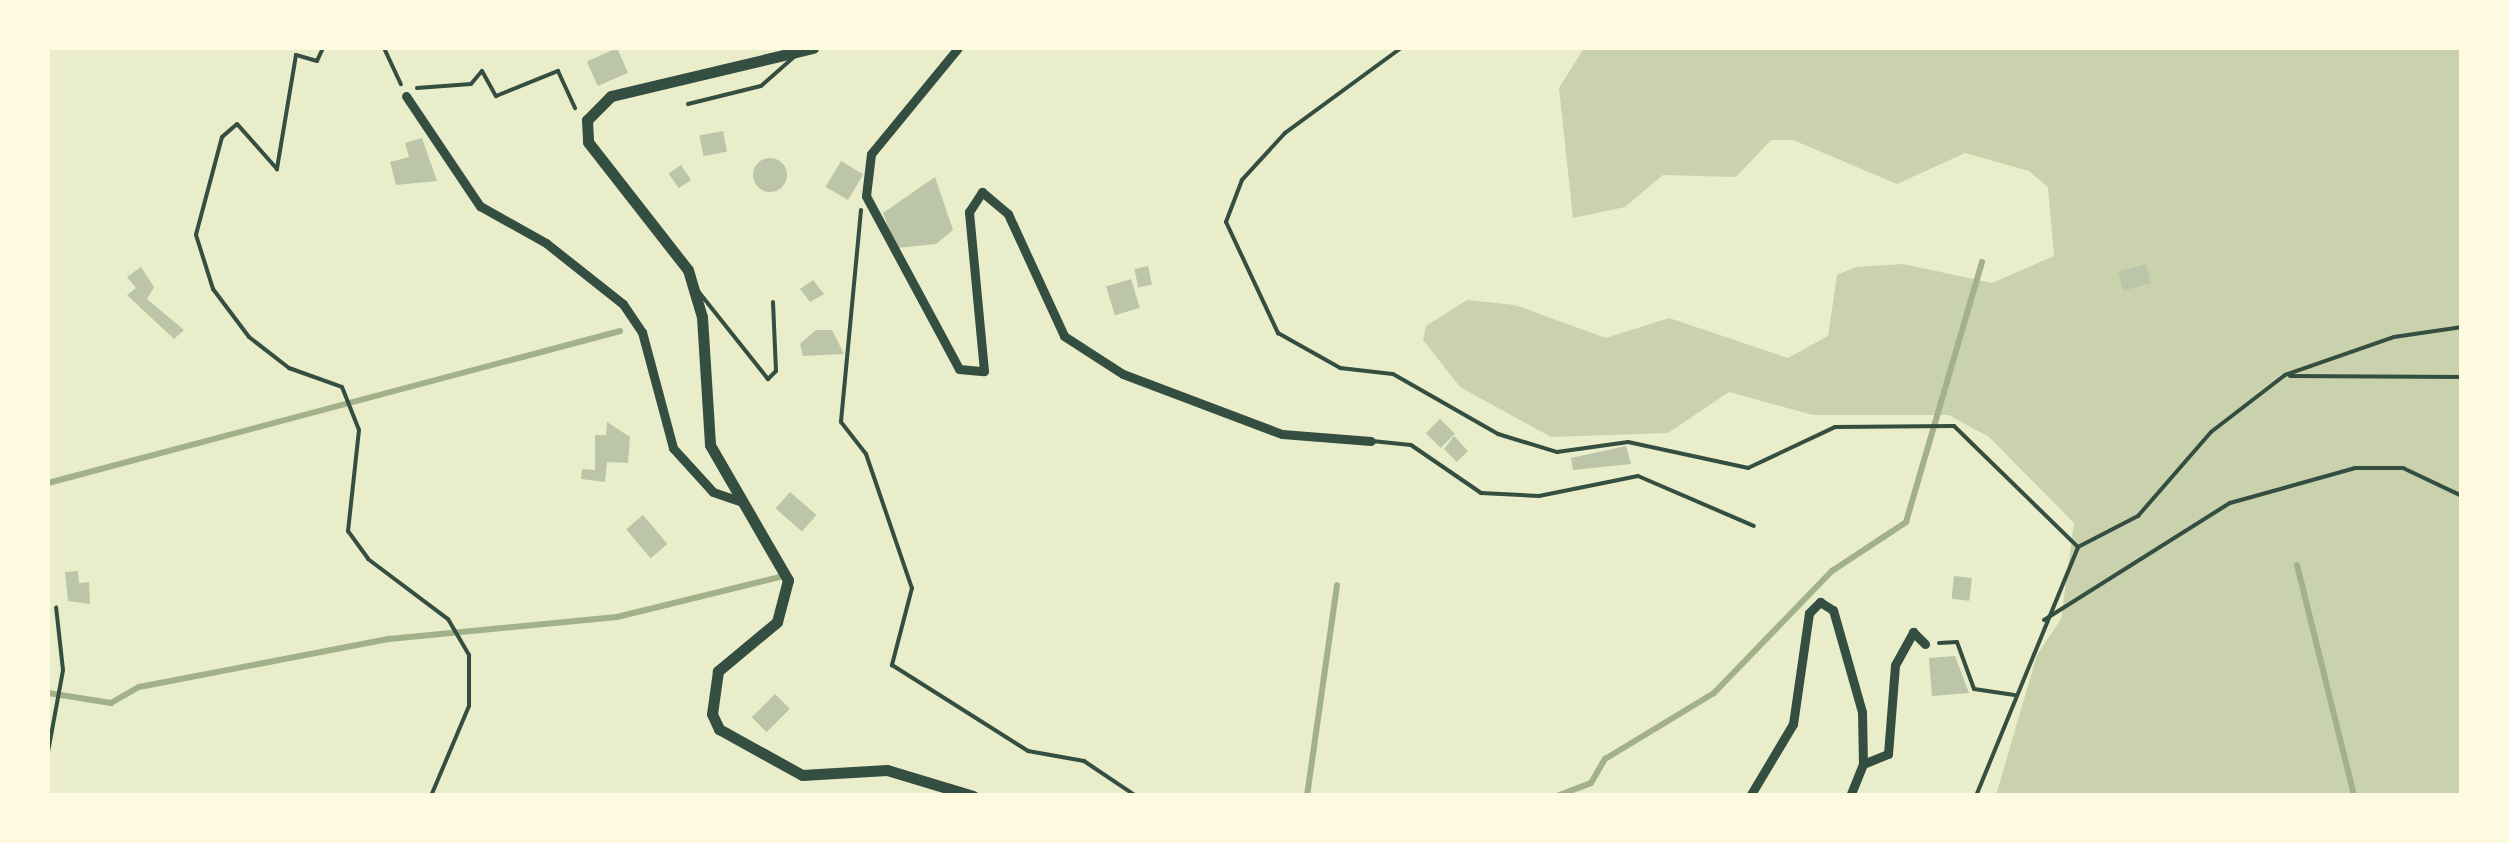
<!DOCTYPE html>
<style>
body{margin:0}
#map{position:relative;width:2509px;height:843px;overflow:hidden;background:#e9edc9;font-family:"Space Grotesk",sans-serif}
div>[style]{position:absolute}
.green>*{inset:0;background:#cad2ad}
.stream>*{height:6px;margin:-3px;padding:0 3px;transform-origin:3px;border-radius:3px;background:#a3b18a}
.building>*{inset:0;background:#bcc5a7;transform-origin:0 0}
.round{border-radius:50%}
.path>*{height:4px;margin:-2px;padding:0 2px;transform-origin:2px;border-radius:2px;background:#344e41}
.service>*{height:4px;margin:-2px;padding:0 2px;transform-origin:2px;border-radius:2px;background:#344e41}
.minor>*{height:9px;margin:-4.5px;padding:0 4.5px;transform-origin:4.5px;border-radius:4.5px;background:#344e41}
.tertiary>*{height:11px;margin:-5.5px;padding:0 5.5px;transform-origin:5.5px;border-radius:5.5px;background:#344e41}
span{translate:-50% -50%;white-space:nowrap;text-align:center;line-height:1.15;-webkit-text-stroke:10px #fefae0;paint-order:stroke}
.frame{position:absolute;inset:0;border:50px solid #fefae0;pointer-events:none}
</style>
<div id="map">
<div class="green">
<i style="clip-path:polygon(1584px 48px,2461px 48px,2461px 795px,1996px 795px,2037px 655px,2061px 619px,2074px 523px,1989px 437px,1949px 415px,1813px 415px,1729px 392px,1668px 433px,1551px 437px,1460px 387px,1423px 340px,1426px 326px,1467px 300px,1515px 305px,1606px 338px,1669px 318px,1788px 358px,1828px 336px,1837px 275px,1856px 267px,1903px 264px,1992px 283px,2054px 256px,2048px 187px,2029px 171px,1965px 153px,1897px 184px,1793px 140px,1771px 140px,1736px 177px,1663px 175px,1625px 207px,1573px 218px,1559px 88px)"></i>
</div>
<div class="stream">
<i style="left:48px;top:483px;width:592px;rotate:-14.88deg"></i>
<i style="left:2297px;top:565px;width:238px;rotate:76.1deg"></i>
<i style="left:48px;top:693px;width:64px;rotate:9deg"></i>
<i style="left:111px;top:703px;width:32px;rotate:-30deg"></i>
<i style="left:139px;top:687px;width:255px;rotate:-10.9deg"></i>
<i style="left:389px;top:639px;width:229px;rotate:-5.5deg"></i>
<i style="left:617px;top:617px;width:168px;rotate:-13.8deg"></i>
<i style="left:1307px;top:796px;width:213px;rotate:-81.9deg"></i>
<i style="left:1557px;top:796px;width:36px;rotate:-21deg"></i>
<i style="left:1591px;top:783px;width:28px;rotate:-60deg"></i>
<i style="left:1605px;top:759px;width:127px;rotate:-31.2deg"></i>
<i style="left:1714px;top:693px;width:170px;rotate:-46deg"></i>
<i style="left:1832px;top:571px;width:89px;rotate:-33.5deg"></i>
<i style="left:1906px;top:522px;width:271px;rotate:-73.7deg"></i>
</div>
<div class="building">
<i style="left:617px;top:48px;width:27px;height:33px;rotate:66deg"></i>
<i style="left:723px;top:131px;width:21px;height:24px;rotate:79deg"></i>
<i style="clip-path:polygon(422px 138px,437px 181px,396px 185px,390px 162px,409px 157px,405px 143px)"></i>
<i class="round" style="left:753px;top:158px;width:34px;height:34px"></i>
<i style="left:841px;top:161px;width:26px;height:30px;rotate:31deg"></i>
<i style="left:681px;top:165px;width:18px;height:15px;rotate:56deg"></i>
<i style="clip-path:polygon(935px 177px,953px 230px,936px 244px,896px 248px,883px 213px)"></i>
<i style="left:2146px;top:264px;width:20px;height:29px;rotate:75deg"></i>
<i style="left:1148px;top:266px;width:19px;height:14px;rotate:78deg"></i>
<i style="clip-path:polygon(141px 267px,154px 287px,147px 299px,184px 330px,174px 339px,127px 295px,136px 288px,127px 277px)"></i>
<i style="left:1131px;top:279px;width:30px;height:26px;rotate:73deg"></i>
<i style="clip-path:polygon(813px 280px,824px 294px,810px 302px,800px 289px)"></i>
<i style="clip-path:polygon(816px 330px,832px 330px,844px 354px,803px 356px,800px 344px)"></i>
<i style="left:1440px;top:419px;width:21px;height:20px;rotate:45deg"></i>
<i style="clip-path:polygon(607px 422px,630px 437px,628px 463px,607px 462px,605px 482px,581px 479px,582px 469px,595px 470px,595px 435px,606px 435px)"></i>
<i style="clip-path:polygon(1454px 436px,1468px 451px,1457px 462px,1444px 449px)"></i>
<i style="clip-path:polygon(1626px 446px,1631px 464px,1573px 470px,1571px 458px)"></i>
<i style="left:790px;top:492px;width:35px;height:22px;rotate:41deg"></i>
<i style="left:643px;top:515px;width:38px;height:22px;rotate:50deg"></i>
<i style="clip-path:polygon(78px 571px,79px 583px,89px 582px,90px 604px,68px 601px,65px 572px)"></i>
<i style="left:1954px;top:576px;width:18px;height:23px;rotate:6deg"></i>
<i style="clip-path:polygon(1955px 656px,1969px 693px,1932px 696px,1929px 658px)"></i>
<i style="left:775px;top:694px;width:21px;height:33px;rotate:45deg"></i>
</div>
<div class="path">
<i style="left:323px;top:48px;width:14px;rotate:115deg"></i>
<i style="left:317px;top:61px;width:22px;rotate:-164deg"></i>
<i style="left:296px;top:55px;width:116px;rotate:99.5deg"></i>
<i style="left:277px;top:169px;width:60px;rotate:-131.6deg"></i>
<i style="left:237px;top:124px;width:20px;rotate:139deg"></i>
<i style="left:222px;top:137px;width:101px;rotate:104.9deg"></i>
<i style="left:196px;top:235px;width:57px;rotate:72.5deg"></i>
<i style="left:213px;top:289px;width:60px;rotate:53.1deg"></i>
<i style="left:249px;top:337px;width:51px;rotate:37.8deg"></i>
<i style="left:289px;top:368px;width:56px;rotate:19.7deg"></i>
<i style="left:342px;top:387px;width:46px;rotate:68.4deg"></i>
<i style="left:359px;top:430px;width:102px;rotate:96.2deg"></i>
<i style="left:348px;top:531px;width:34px;rotate:54deg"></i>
<i style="left:368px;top:559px;width:100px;rotate:36.9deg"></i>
<i style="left:448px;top:619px;width:42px;rotate:59.7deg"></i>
<i style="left:469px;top:655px;width:51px;rotate:90deg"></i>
<i style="left:469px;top:706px;width:98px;rotate:112.9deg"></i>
<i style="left:384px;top:48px;width:40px;rotate:65deg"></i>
<i style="left:1401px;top:48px;width:144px;rotate:143.8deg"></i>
<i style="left:1285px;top:133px;width:64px;rotate:132.5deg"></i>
<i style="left:1242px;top:180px;width:45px;rotate:110.9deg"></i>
<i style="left:1226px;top:222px;width:123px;rotate:64.9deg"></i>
<i style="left:1278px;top:333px;width:71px;rotate:29.4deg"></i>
<i style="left:1340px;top:368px;width:53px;rotate:6.5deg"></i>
<i style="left:1393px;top:374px;width:121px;rotate:29.7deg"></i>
<i style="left:1498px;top:434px;width:62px;rotate:17deg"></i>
<i style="left:1557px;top:452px;width:72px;rotate:-8deg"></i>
<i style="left:1628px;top:442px;width:123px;rotate:12.2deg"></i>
<i style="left:1748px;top:468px;width:96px;rotate:-25.2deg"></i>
<i style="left:1835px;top:427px;width:119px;rotate:-0.5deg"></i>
<i style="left:1954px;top:426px;width:173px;rotate:44.3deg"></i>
<i style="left:417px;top:88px;width:54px;rotate:-4.2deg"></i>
<i style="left:471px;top:84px;width:17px;rotate:-50deg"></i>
<i style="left:482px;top:71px;width:29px;rotate:61deg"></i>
<i style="left:496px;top:96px;width:67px;rotate:-22deg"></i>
<i style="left:558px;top:71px;width:41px;rotate:65.3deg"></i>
<i style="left:861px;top:210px;width:213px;rotate:95.4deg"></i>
<i style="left:841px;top:422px;width:41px;rotate:52deg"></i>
<i style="left:866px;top:454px;width:142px;rotate:71.1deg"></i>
<i style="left:912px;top:588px;width:80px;rotate:104.6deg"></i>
<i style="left:892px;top:665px;width:161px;rotate:32.3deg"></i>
<i style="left:1028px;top:751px;width:57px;rotate:10.1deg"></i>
<i style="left:1084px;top:761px;width:63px;rotate:33.9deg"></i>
<i style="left:2290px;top:376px;width:172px;rotate:0.3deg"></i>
<i style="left:2044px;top:620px;width:220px;rotate:-32.2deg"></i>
<i style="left:2230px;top:503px;width:130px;rotate:-15.6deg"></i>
<i style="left:2355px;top:468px;width:48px"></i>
<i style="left:2403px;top:468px;width:65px;rotate:25.4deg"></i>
<i style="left:1939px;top:643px;width:18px;rotate:-3deg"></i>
<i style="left:1957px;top:642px;width:50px;rotate:70.1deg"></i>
<i style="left:1974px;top:689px;width:41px;rotate:8.3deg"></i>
<i style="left:48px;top:752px;width:83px;rotate:-79.6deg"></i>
<i style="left:63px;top:670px;width:63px;rotate:-96.3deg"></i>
<i style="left:1976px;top:796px;width:269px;rotate:-67.7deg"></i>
<i style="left:2078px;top:547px;width:68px;rotate:-27.3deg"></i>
<i style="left:2138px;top:516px;width:111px;rotate:-49deg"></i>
<i style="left:2211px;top:432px;width:93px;rotate:-37.6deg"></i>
<i style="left:2285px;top:375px;width:115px;rotate:-19.2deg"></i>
<i style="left:2394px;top:337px;width:69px;rotate:-8.4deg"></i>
</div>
<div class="service">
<i style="left:688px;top:104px;width:75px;rotate:-13.9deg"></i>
<i style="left:761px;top:86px;width:45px;rotate:-41.4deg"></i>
<i style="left:694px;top:286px;width:119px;rotate:51.5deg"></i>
<i style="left:768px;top:379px;width:11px;rotate:-45deg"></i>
<i style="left:776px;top:371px;width:69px;rotate:-92.5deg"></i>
<i style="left:1372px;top:441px;width:39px;rotate:6deg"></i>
<i style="left:1411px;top:445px;width:85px;rotate:34.4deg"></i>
<i style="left:1481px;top:493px;width:58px;rotate:3deg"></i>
<i style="left:1539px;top:496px;width:101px;rotate:-11.4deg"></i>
<i style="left:1638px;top:476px;width:126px;rotate:23.3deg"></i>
</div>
<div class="minor">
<i style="left:958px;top:48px;width:137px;rotate:129.4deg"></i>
<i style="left:871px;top:154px;width:42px;rotate:96.8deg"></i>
<i style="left:866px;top:196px;width:196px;rotate:61.7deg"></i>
<i style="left:959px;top:369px;width:25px;rotate:5deg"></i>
<i style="left:984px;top:371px;width:160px;rotate:-95.4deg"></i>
<i style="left:969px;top:212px;width:24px;rotate:-57deg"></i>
<i style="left:982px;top:192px;width:34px;rotate:40deg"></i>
<i style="left:1008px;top:214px;width:134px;rotate:65.3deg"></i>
<i style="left:1064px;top:336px;width:70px;rotate:32.8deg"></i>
<i style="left:1123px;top:374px;width:170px;rotate:20.7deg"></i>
<i style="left:1282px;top:434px;width:89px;rotate:4.5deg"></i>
<i style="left:406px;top:96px;width:133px;rotate:56.1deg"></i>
<i style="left:480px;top:206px;width:76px;rotate:29.3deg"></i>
<i style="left:546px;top:243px;width:98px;rotate:38.4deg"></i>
<i style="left:623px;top:304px;width:34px;rotate:56deg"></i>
<i style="left:642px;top:332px;width:120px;rotate:75deg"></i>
<i style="left:673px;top:448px;width:59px;rotate:47.7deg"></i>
<i style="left:713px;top:492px;width:31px;rotate:19deg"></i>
<i style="left:1863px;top:764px;width:27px;rotate:-22deg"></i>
<i style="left:1888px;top:754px;width:89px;rotate:-85.5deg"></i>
<i style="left:1895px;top:665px;width:38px;rotate:-61deg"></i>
<i style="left:1913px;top:632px;width:17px;rotate:45deg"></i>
<i style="left:1750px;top:796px;width:84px;rotate:-59.2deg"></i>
<i style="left:1793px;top:724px;width:112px;rotate:-81.8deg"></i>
<i style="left:1809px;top:613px;width:16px;rotate:-45deg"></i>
<i style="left:1820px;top:602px;width:15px;rotate:32deg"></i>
<i style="left:1833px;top:610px;width:106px;rotate:74.1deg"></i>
<i style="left:1862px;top:712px;width:52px;rotate:88.9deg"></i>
<i style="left:1863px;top:764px;width:35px;rotate:112deg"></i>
</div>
<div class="tertiary">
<i style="left:813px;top:48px;width:208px;rotate:166.6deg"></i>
<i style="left:611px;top:96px;width:34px;rotate:135deg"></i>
<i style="left:587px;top:120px;width:22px;rotate:87deg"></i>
<i style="left:588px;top:142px;width:162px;rotate:52deg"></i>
<i style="left:688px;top:270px;width:49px;rotate:73.4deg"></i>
<i style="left:702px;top:317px;width:128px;rotate:86.4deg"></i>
<i style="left:710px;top:445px;width:156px;rotate:60deg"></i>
<i style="left:788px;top:580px;width:43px;rotate:104.7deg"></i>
<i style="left:777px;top:622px;width:77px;rotate:140.3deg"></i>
<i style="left:718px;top:671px;width:43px;rotate:97.9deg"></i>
<i style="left:712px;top:714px;width:17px;rotate:65deg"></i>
<i style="left:719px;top:729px;width:95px;rotate:29deg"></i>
<i style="left:802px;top:775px;width:85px;rotate:-3.4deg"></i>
<i style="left:887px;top:770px;width:90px;rotate:16.8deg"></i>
</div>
<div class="frame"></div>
</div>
